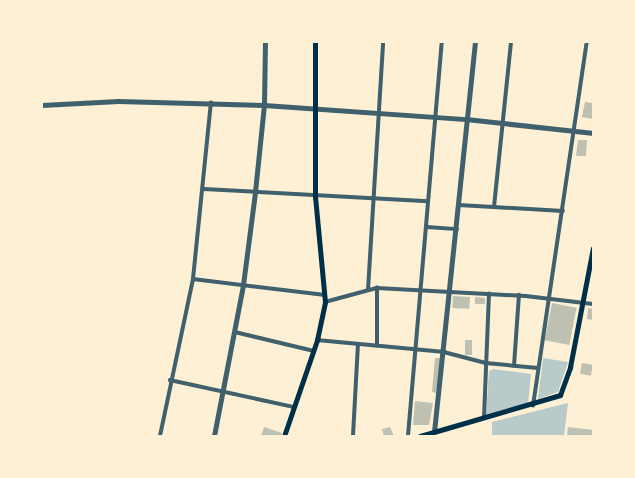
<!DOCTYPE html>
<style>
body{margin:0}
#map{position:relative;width:635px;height:478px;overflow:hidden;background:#fdf0d5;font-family:Helvetica,sans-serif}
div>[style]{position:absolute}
.green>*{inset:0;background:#b9caca}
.building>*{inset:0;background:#bec0b2;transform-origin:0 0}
.minor>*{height:3.5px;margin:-1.75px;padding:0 1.75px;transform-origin:1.75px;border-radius:1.75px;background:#3f606c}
.tertiary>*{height:4.5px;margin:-2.25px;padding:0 2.25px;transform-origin:2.25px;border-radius:2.25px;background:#3f606c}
.secondary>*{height:5px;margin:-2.5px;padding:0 2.5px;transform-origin:2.5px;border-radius:2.5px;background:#003049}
span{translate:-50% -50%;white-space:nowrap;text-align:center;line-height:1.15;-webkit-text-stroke:4px #fdf0d5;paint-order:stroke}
.frame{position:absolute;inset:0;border:43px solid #fdf0d5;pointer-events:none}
</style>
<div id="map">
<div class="green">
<i style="clip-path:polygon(543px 358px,568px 362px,558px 392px,538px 399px)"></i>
<i style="clip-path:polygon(493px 369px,531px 374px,528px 404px,486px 416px,489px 371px)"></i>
<i style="clip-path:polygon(568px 403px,564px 436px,492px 436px,492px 422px)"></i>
</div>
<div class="building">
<i style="clip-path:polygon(585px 102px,593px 103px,593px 119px,582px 117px)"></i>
<i style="clip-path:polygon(578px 140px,587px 140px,586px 156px,576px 156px)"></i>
<i style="left:453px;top:296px;width:17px;height:12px;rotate:3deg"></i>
<i style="clip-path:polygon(475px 297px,485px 298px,485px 304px,475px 304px)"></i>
<i style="left:552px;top:303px;width:25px;height:38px;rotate:11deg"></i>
<i style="clip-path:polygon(588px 308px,593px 309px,593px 320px,587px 319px)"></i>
<i style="left:465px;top:340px;width:7px;height:15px"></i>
<i style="clip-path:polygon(435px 358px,441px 358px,436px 393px,432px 392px)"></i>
<i style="left:582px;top:363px;width:11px;height:11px;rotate:10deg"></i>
<i style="clip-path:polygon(415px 401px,433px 403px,429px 425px,413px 425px)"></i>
<i style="clip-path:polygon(264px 427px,282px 433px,281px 436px,261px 436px)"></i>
<i style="clip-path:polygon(390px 427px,394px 436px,384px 436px,382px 429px)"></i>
<i style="clip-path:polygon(568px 427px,593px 430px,593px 436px,567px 436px)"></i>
</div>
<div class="minor">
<i style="left:204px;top:189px;width:224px;rotate:3.1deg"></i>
<i style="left:459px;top:205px;width:104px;rotate:3.3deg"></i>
<i style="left:494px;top:207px;width:166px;rotate:-84.1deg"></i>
<i style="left:427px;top:227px;width:30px;rotate:4deg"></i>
<i style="left:193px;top:279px;width:133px;rotate:6.9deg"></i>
<i style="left:368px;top:290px;width:248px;rotate:-86.5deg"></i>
<i style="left:325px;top:302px;width:54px;rotate:-15.1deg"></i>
<i style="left:377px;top:288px;width:149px;rotate:3.1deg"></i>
<i style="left:526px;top:296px;width:67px;rotate:6.8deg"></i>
<i style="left:235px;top:332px;width:81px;rotate:13.5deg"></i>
<i style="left:317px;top:340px;width:128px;rotate:5.4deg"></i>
<i style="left:444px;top:352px;width:43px;rotate:14.7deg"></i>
<i style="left:486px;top:363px;width:52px;rotate:5.5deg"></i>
<i style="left:377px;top:346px;width:58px;rotate:-90deg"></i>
<i style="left:514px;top:366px;width:71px;rotate:-86deg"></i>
<i style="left:170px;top:380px;width:127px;rotate:12.3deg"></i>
<i style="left:533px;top:406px;width:368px;rotate:-81.6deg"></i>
<i style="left:484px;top:418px;width:124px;rotate:-87.7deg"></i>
<i style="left:160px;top:436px;width:160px;rotate:-78.1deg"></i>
<i style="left:193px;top:279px;width:177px;rotate:-84.2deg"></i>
<i style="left:353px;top:436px;width:91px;rotate:-86.9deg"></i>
<i style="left:408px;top:436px;width:395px;rotate:-85.1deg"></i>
</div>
<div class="tertiary">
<i style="left:42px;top:105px;width:76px;rotate:-3deg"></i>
<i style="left:118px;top:101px;width:146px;rotate:1.6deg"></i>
<i style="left:264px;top:105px;width:202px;rotate:4deg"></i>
<i style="left:466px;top:119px;width:128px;rotate:6.3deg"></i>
<i style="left:434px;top:432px;width:392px;rotate:-84deg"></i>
<i style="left:214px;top:436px;width:154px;rotate:-79.1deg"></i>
<i style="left:243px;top:285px;width:94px;rotate:-82.6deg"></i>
<i style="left:255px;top:192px;width:87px;rotate:-84.1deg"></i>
<i style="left:264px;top:105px;width:63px;rotate:-89.1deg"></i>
</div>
<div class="secondary">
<i style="left:284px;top:436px;width:102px;rotate:-71deg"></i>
<i style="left:317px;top:340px;width:39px;rotate:-78deg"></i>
<i style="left:325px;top:302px;width:105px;rotate:-95.4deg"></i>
<i style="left:315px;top:197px;width:155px;rotate:-90deg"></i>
<i style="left:420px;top:436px;width:146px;rotate:-16.3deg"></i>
<i style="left:560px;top:395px;width:30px;rotate:-70deg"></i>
<i style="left:570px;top:367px;width:121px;rotate:-79.1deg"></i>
</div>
<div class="frame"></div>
</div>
